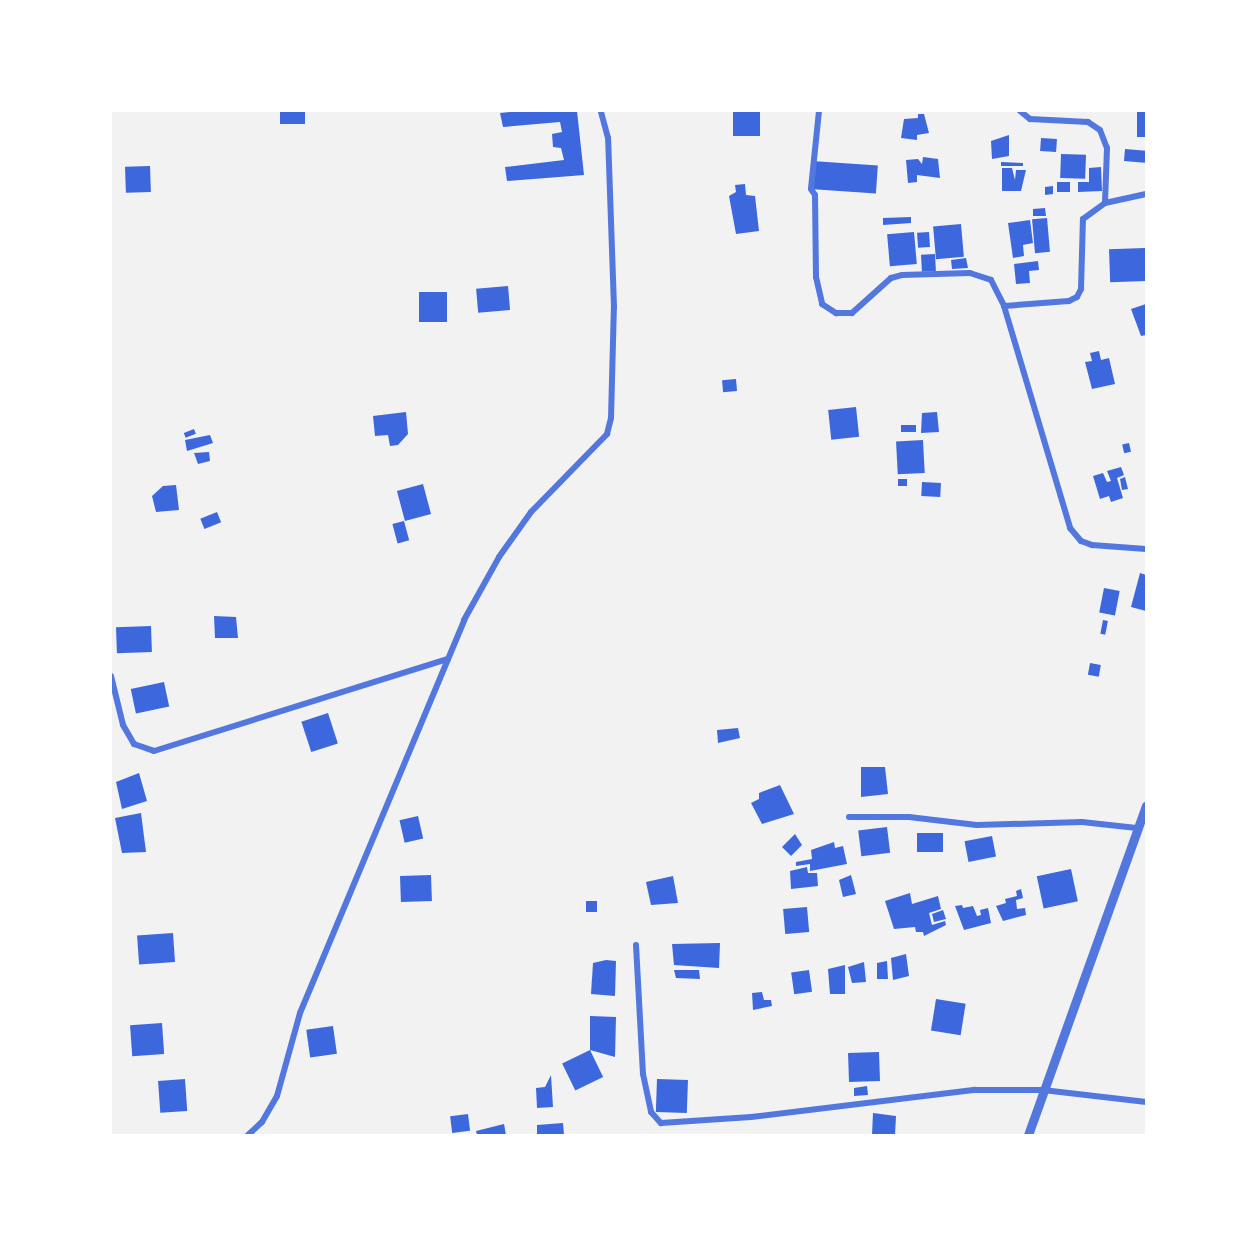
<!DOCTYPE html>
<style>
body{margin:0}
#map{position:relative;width:1257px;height:1246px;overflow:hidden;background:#f2f2f2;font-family:Montserrat,sans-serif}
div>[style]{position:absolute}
.building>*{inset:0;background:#3d67dc;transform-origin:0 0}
.minor>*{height:6px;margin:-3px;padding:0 3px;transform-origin:3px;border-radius:3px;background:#5277de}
.tertiary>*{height:9px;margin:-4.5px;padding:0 4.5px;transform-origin:4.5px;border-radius:4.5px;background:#5277de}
span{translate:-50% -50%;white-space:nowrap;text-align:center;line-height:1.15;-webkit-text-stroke:6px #fff;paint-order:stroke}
.frame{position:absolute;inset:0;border:112px solid #fff;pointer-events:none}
</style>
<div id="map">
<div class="building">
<i style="left:280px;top:111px;width:25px;height:13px"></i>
<i style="clip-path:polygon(519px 111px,577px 111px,584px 175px,507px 181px,505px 167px,564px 160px,561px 148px,553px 147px,552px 134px,562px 132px,560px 122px,503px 127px,500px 113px)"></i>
<i style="left:733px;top:111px;width:27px;height:25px"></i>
<i style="left:1137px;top:111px;width:9px;height:26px"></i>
<i style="clip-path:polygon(918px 114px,924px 114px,929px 133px,917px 135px,917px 140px,901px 138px,904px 119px,918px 118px)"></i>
<i style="clip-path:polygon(1009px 135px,1009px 156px,992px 159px,991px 141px)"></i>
<i style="left:1041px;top:138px;width:16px;height:13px;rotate:4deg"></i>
<i style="left:1125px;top:149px;width:21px;height:12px;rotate:5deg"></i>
<i style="left:1061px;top:154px;width:25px;height:24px;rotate:2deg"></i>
<i style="clip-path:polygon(923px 157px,938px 159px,940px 178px,917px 175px,917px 182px,908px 183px,906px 160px,918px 159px,922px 164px)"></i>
<i style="left:812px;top:161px;width:66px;height:28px;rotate:4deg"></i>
<i style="clip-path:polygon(1001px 162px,1023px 163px,1023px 166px,1001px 166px)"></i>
<i style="left:150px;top:166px;width:26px;height:25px;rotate:88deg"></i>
<i style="clip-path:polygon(1101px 167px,1102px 191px,1078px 192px,1078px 182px,1089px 182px,1089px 168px)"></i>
<i style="clip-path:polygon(1002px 168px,1012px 168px,1015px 180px,1016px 170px,1026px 170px,1021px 191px,1002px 191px)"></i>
<i style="left:1057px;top:182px;width:13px;height:10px"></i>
<i style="clip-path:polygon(745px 184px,746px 195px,755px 196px,759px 231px,736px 234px,729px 196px,736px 192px,735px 185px)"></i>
<i style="clip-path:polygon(1053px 186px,1053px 194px,1045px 195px,1045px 187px)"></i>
<i style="clip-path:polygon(1045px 208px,1046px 216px,1033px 216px,1033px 209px)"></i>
<i style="clip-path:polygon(911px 217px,911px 223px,883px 225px,883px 218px)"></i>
<i style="left:1047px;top:218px;width:34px;height:15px;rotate:85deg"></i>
<i style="clip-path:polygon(1030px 220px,1033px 243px,1023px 245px,1024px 256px,1013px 258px,1008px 223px)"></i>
<i style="left:961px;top:224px;width:33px;height:28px;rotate:85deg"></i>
<i style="left:914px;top:232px;width:32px;height:27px;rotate:85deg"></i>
<i style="left:929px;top:232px;width:15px;height:12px;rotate:86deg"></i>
<i style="left:1145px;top:248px;width:33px;height:36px;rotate:88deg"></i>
<i style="left:935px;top:254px;width:17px;height:14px;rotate:87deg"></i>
<i style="clip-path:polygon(966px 258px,968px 268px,952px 269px,951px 260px)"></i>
<i style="clip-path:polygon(1038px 261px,1039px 270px,1029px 271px,1030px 283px,1016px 284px,1014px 264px)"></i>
<i style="left:508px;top:286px;width:24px;height:32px;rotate:85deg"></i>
<i style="left:419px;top:292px;width:28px;height:30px"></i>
<i style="clip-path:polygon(1146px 304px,1146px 335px,1141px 336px,1131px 309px)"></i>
<i style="clip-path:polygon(1099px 351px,1101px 360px,1109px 358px,1115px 384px,1092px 389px,1085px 362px,1092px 361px,1090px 353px)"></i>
<i style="left:736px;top:379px;width:12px;height:14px;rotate:85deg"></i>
<i style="left:856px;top:407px;width:30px;height:28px;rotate:84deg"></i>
<i style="clip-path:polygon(406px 412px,408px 434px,398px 445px,390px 446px,388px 435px,375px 436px,373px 416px)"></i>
<i style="clip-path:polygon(937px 412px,939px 432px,921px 433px,922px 413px)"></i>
<i style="left:901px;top:425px;width:15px;height:7px"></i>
<i style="left:194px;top:429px;width:5px;height:11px;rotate:68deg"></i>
<i style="clip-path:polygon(210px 435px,213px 443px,187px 451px,185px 440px)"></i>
<i style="left:923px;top:440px;width:33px;height:27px;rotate:87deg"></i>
<i style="left:1129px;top:443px;width:9px;height:7px;rotate:77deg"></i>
<i style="clip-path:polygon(209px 452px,210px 461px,198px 464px,194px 453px)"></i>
<i style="clip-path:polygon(1121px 467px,1124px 475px,1117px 478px,1123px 498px,1111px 502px,1109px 496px,1100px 499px,1093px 476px,1103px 473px,1107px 482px,1111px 481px,1107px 471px)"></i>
<i style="clip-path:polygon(1125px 477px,1128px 489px,1122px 490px,1120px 479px)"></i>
<i style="left:898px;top:479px;width:9px;height:7px"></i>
<i style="left:922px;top:482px;width:19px;height:14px;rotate:3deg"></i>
<i style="left:423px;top:484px;width:31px;height:27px;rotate:75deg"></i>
<i style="clip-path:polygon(176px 485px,179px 510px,156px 512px,152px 496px,163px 486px)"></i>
<i style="left:217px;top:512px;width:11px;height:18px;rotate:68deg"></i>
<i style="left:404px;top:521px;width:20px;height:12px;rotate:75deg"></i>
<i style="clip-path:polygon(1140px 573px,1146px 575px,1146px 611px,1131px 607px)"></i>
<i style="left:1104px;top:588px;width:16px;height:25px;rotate:11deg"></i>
<i style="clip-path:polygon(214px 616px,236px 617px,238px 638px,215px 638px)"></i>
<i style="left:1103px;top:620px;width:5px;height:14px;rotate:11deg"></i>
<i style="left:151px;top:626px;width:26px;height:35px;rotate:88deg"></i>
<i style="left:1090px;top:663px;width:11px;height:12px;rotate:10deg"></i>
<i style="left:164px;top:682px;width:25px;height:34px;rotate:78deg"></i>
<i style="left:328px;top:713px;width:32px;height:28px;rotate:72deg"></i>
<i style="clip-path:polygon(738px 728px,740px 738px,718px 743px,717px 730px)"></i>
<i style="clip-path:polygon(861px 767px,885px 767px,888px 794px,861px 797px)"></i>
<i style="clip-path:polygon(139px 773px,147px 801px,122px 809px,116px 782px)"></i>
<i style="clip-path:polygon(780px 785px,794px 814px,762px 824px,751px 803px,759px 799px,759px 793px)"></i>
<i style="clip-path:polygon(141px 813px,146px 852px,122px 853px,115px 818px)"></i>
<i style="left:418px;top:816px;width:23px;height:19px;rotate:77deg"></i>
<i style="left:887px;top:827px;width:26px;height:29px;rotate:83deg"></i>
<i style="left:917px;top:833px;width:26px;height:19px"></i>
<i style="clip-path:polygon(795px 834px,802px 845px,791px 856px,782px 847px)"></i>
<i style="left:992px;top:836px;width:21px;height:28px;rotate:79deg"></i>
<i style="clip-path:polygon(834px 842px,835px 848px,843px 846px,847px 864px,810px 871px,810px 864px,796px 866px,796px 862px,812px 859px,811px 850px)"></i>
<i style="clip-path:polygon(807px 867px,808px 873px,817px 873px,818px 886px,791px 889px,790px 871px)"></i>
<i style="left:1071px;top:869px;width:33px;height:35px;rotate:78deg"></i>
<i style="left:431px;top:875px;width:26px;height:31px;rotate:88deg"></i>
<i style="clip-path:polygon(851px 875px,856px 894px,843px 897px,839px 880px)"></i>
<i style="clip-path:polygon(673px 876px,678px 903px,651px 905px,646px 882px)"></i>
<i style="clip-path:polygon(1021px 889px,1023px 898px,1016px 900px,1017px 909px,1025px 908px,1026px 915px,1003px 921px,996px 906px,1006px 903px,1005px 899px,1017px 896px,1016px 891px)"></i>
<i style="clip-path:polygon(910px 893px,912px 904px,938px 896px,941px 909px,929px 913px,932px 925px,945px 921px,946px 925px,924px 936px,923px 932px,916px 932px,915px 927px,894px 929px,885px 901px)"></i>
<i style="left:597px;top:901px;width:11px;height:11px;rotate:90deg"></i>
<i style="clip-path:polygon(962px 905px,963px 908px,973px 906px,977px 916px,981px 915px,980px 910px,988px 908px,991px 923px,964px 930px,955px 906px)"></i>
<i style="left:807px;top:907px;width:25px;height:24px;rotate:85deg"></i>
<i style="clip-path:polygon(943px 910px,946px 919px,934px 922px,932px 914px)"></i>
<i style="left:173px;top:933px;width:29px;height:36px;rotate:86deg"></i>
<i style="clip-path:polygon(720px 943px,719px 968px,674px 965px,672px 944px)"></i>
<i style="clip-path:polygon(906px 954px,909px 976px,893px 980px,891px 958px)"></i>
<i style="clip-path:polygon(606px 960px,616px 961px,615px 996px,591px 994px,593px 963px)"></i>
<i style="clip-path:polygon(887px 961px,888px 979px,877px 979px,877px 963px)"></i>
<i style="clip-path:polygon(864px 962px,866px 982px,852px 983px,848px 967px)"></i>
<i style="clip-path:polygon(845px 965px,845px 994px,830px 994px,828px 969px)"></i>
<i style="clip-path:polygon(674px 970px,699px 970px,700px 979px,676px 978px)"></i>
<i style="left:809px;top:970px;width:22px;height:18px;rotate:82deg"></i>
<i style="clip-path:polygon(762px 992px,764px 1000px,771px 1000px,772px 1006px,753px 1010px,752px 993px)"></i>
<i style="left:936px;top:999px;width:30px;height:32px;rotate:9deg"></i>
<i style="clip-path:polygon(590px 1016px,616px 1017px,615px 1057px,590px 1050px)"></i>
<i style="left:162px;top:1023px;width:31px;height:32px;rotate:86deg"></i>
<i style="left:333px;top:1026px;width:28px;height:27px;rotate:82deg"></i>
<i style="left:590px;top:1050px;width:30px;height:31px;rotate:64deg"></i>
<i style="left:879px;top:1052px;width:29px;height:31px;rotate:88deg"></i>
<i style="clip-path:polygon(551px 1075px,553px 1107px,537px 1108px,536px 1088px,545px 1087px)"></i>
<i style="left:185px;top:1079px;width:32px;height:27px;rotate:86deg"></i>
<i style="left:657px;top:1079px;width:31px;height:33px;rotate:2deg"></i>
<i style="clip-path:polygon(867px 1086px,868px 1095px,854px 1096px,854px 1088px)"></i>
<i style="clip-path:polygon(873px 1113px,896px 1116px,895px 1135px,872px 1135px)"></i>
<i style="left:468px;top:1114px;width:17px;height:18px;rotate:83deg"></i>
<i style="clip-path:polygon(563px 1123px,564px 1135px,537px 1135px,537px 1125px)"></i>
<i style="clip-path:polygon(504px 1124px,506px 1135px,477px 1135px,476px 1131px)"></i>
</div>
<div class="minor">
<i style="left:819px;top:111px;width:78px;rotate:95.9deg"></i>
<i style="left:811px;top:189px;width:7px;rotate:56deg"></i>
<i style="left:815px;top:195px;width:82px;rotate:89.3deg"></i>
<i style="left:816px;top:277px;width:28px;rotate:77deg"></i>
<i style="left:822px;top:304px;width:17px;rotate:33deg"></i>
<i style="left:836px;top:313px;width:16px"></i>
<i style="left:852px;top:313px;width:52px;rotate:-41.9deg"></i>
<i style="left:891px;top:278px;width:11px;rotate:-15deg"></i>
<i style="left:902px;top:275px;width:68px;rotate:-1.7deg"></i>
<i style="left:970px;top:273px;width:22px;rotate:18deg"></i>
<i style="left:991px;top:280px;width:29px;rotate:63deg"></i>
<i style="left:1004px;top:306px;width:232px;rotate:73.4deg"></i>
<i style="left:1070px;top:528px;width:17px;rotate:50deg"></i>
<i style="left:1081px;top:541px;width:12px;rotate:20deg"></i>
<i style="left:1092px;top:545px;width:54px;rotate:4.2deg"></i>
<i style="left:1020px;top:111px;width:13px;rotate:39deg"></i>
<i style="left:1030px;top:119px;width:58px;rotate:3deg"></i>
<i style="left:1088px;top:122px;width:14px;rotate:34deg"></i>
<i style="left:1100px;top:130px;width:19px;rotate:69deg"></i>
<i style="left:1107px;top:148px;width:55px;rotate:92.1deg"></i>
<i style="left:1004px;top:306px;width:65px;rotate:-4.4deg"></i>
<i style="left:1069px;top:301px;width:9px;rotate:-27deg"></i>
<i style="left:1077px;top:297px;width:9px;rotate:-63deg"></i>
<i style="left:1081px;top:289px;width:70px;rotate:-88.4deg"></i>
<i style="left:1083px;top:219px;width:27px;rotate:-36deg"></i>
<i style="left:1105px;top:203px;width:42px;rotate:-12.4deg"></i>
<i style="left:111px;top:676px;width:50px;rotate:76.2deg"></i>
<i style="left:123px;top:725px;width:22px;rotate:60deg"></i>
<i style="left:134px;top:744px;width:21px;rotate:19deg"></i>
<i style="left:154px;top:751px;width:308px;rotate:-17.4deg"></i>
<i style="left:849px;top:817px;width:60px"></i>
<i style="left:909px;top:817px;width:68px;rotate:6.7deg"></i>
<i style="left:977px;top:825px;width:105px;rotate:-1.6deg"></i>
<i style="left:1082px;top:822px;width:55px;rotate:6.2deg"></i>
<i style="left:636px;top:945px;width:129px;rotate:86.9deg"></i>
<i style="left:643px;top:1074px;width:39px;rotate:78deg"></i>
<i style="left:651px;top:1112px;width:15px;rotate:48deg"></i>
<i style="left:661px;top:1123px;width:90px;rotate:-3.8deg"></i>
<i style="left:751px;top:1117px;width:226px;rotate:-6.9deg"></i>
<i style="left:975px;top:1090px;width:68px"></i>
<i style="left:1043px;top:1090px;width:104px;rotate:6.6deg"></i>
<i style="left:248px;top:1135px;width:19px;rotate:-43deg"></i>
<i style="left:262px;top:1122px;width:30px;rotate:-60deg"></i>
<i style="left:277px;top:1096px;width:86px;rotate:-74.5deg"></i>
<i style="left:300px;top:1013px;width:426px;rotate:-67.3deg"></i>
<i style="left:464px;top:620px;width:72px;rotate:-60.9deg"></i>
<i style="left:499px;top:557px;width:55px;rotate:-54.6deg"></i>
<i style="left:531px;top:512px;width:109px;rotate:-45.7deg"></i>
<i style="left:607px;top:434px;width:16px;rotate:-76deg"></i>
<i style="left:611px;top:418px;width:111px;rotate:-88.5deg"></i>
<i style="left:614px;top:307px;width:169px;rotate:-92deg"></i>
<i style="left:608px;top:138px;width:28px;rotate:-105deg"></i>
</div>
<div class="tertiary">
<i style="left:1028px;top:1135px;width:350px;rotate:-70.3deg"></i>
</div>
<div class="frame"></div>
</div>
